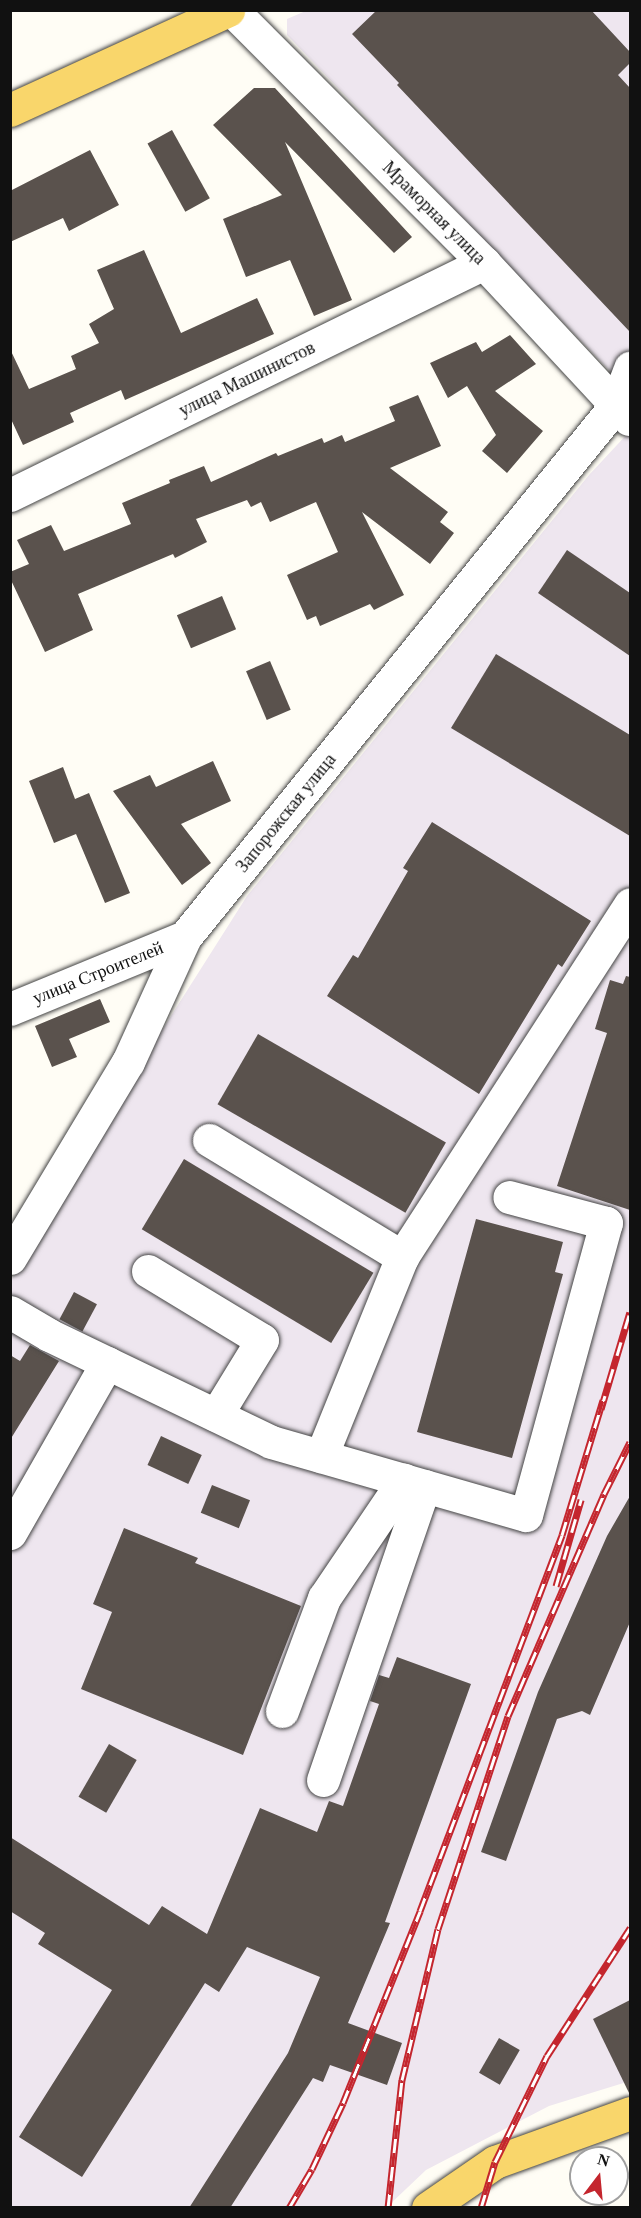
<!DOCTYPE html>
<meta charset="utf-8">
<style>
body{margin:0}
#map{position:relative;width:641px;height:2218px;overflow:hidden;background:#fffdf5;font-family:"Times New Roman",serif}
div>[style]{position:absolute}
.industrial>*{inset:0;background:#eee6ef}
.building>*{inset:0;background:#5a524d;transform-origin:0 0}
.roads{filter:drop-shadow(0 0 2px #444) drop-shadow(0 0 2px #444)}
.minor>*{height:33px;margin:-16.5px;padding:0 16.5px;transform-origin:16.5px;border-radius:16.5px;background:#fff}
.major>*{height:33px;margin:-16.5px;padding:0 16.5px;transform-origin:16.5px;border-radius:16.5px;background:#f9d66b}
.rail>*{height:7px;margin-top:-3.5px;transform-origin:0;background:repeating-linear-gradient(90deg,#fff 0 14px,#c4262e 0 28px);box-sizing:border-box;border-block:2px solid #c4262e}
span{translate:-50% -50%;white-space:nowrap;text-align:center;line-height:1.15;-webkit-text-stroke:6px #fff;paint-order:stroke}
.street-label{font-size:18px;color:#111}
.frame{position:absolute;inset:0;border:12px solid #111;pointer-events:none}
.north{position:absolute;left:569px;top:2146px;width:60px;height:60px;box-sizing:border-box;background:#fff;border:2px solid #a0a0a0;border-radius:50%;rotate:16deg;font-size:16px;font-weight:700;line-height:24px;text-align:center;color:#111}
.north::after{content:'';display:block;margin:auto;width:21px;height:27px;background:#c4262e;clip-path:polygon(50% 0,100% 100%,50% 72%,0 100%)}
</style>
<div id="map">
<div class="industrial">
<i style="clip-path:polygon(308px 10px,630px 11px,630px 392px,287px 35px,287px 19px)"></i>
<i style="clip-path:polygon(630px 431px,630px 2081px,549px 2106px,426px 2170px,387px 2207px,11px 2207px,10px 1282px,157px 1038px,247px 896px,589px 475px)"></i>
</div>
<div class="building">
<i style="clip-path:polygon(377px 10px,591px 10px,630px 52px,630px 63px,618px 75px,630px 88px,630px 332px,397px 85px,399px 83px,352px 34px)"></i>
<i style="clip-path:polygon(254px 88px,275px 88px,412px 237px,394px 253px,285px 142px,352px 300px,314px 316px,290px 260px,246px 277px,223px 219px,282px 195px,213px 125px)"></i>
<i style="left:172px;top:130px;width:78px;height:28px;rotate:61deg"></i>
<i style="clip-path:polygon(90px 150px,119px 205px,69px 231px,63px 218px,10px 242px,10px 191px)"></i>
<i style="clip-path:polygon(144px 250px,181px 333px,257px 298px,274px 334px,125px 400px,121px 390px,70px 413px,74px 422px,23px 445px,10px 417px,10px 349px,29px 389px,76px 369px,71px 356px,99px 343px,89px 324px,114px 309px,97px 270px)"></i>
<i style="clip-path:polygon(510px 335px,536px 364px,495px 391px,543px 431px,507px 473px,482px 451px,496px 435px,467px 386px,448px 398px,430px 363px,476px 342px,482px 352px)"></i>
<i style="clip-path:polygon(418px 395px,441px 446px,390px 468px,448px 512px,440px 522px,454px 533px,430px 564px,362px 512px,404px 595px,374px 610px,370px 604px,320px 626px,316px 616px,307px 620px,287px 575px,338px 552px,316px 502px,270px 522px,261px 502px,251px 507px,247px 500px,196px 519px,207px 542px,175px 558px,173px 554px,78px 594px,93px 630px,45px 652px,10px 578px,10px 572px,29px 564px,17px 540px,51px 525px,64px 551px,131px 524px,122px 503px,170px 483px,169px 480px,204px 466px,211px 482px,276px 453px,278px 456px,322px 438px,324px 443px,342px 435px,345px 442px,395px 421px,389px 407px)"></i>
<i style="clip-path:polygon(567px 550px,630px 593px,630px 656px,538px 593px)"></i>
<i style="left:222px;top:596px;width:36px;height:49px;rotate:67deg"></i>
<i style="clip-path:polygon(496px 654px,630px 735px,630px 836px,451px 728px)"></i>
<i style="left:270px;top:661px;width:53px;height:26px;rotate:67deg"></i>
<i style="clip-path:polygon(213px 761px,231px 801px,181px 824px,211px 863px,182px 885px,113px 791px,150px 775px,156px 787px)"></i>
<i style="clip-path:polygon(63px 767px,75px 799px,89px 793px,130px 893px,105px 903px,76px 834px,54px 843px,29px 781px)"></i>
<i style="clip-path:polygon(432px 822px,591px 921px,562px 967px,558px 964px,479px 1094px,327px 996px,353px 955px,358px 958px,408px 871px,403px 868px)"></i>
<i style="clip-path:polygon(626px 976px,630px 977px,630px 1210px,557px 1186px,607px 1033px,595px 1029px,610px 980px,623px 984px)"></i>
<i style="clip-path:polygon(100px 999px,110px 1022px,69px 1039px,77px 1057px,52px 1067px,35px 1026px)"></i>
<i style="left:258px;top:1034px;width:217px;height:81px;rotate:30deg"></i>
<i style="left:184px;top:1159px;width:221px;height:82px;rotate:31deg"></i>
<i style="clip-path:polygon(476px 1219px,563px 1242px,555px 1272px,563px 1274px,512px 1458px,417px 1432px)"></i>
<i style="left:74px;top:1292px;width:26px;height:31px;rotate:28deg"></i>
<i style="clip-path:polygon(30px 1345px,59px 1361px,10px 1440px,10px 1355px,20px 1361px)"></i>
<i style="left:161px;top:1436px;width:45px;height:32px;rotate:25deg"></i>
<i style="left:212px;top:1485px;width:41px;height:30px;rotate:22deg"></i>
<i style="clip-path:polygon(630px 1496px,630px 1622px,590px 1715px,582px 1711px,557px 1719px,506px 1861px,481px 1852px,538px 1692px,607px 1536px)"></i>
<i style="clip-path:polygon(124px 1528px,198px 1558px,195px 1563px,301px 1606px,243px 1755px,81px 1689px,112px 1612px,93px 1604px)"></i>
<i style="clip-path:polygon(397px 1657px,471px 1684px,385px 1922px,390px 1923px,348px 2023px,402px 2043px,387px 2085px,330px 2065px,323px 2082px,313px 2078px,230px 2208px,189px 2208px,288px 2053px,320px 1977px,247px 1947px,219px 1992px,205px 1983px,82px 2177px,19px 2137px,112px 1990px,38px 1944px,45px 1933px,10px 1911px,10px 1837px,149px 1925px,162px 1906px,207px 1934px,260px 1808px,317px 1832px,329px 1801px,343px 1806px,379px 1704px,370px 1701px,379px 1675px,389px 1678px)"></i>
<i style="left:109px;top:1744px;width:32px;height:61px;rotate:30deg"></i>
<i style="clip-path:polygon(630px 2000px,630px 2095px,593px 2019px)"></i>
<i style="left:499px;top:2038px;width:24px;height:40px;rotate:30deg"></i>
</div>
<div class="roads">
<div class="minor">
<i style="left:232px;top:10px;width:357px;rotate:45.1deg"></i>
<i style="left:484px;top:263px;width:213px;rotate:47.1deg"></i>
<i style="left:10px;top:495px;width:528px;rotate:-26.08deg"></i>
<i style="left:10px;top:1009px;width:189px;rotate:-22.4deg"></i>
<i style="left:209px;top:1140px;width:226px;rotate:31.2deg"></i>
<i style="left:402px;top:1257px;width:215px;rotate:112.1deg"></i>
<i style="left:402px;top:1257px;width:420px;rotate:-57.1deg"></i>
<i style="left:10px;top:1258px;width:229px;rotate:-59deg"></i>
<i style="left:128px;top:1062px;width:137px;rotate:-65.5deg"></i>
<i style="left:185px;top:937px;width:685px;rotate:-50.99deg"></i>
<i style="left:616px;top:405px;width:40px;rotate:-69deg"></i>
<i style="left:148px;top:1271px;width:133px;rotate:31.2deg"></i>
<i style="left:262px;top:1340px;width:88px;rotate:121.5deg"></i>
<i style="left:10px;top:1312px;width:45px;rotate:30.5deg"></i>
<i style="left:49px;top:1335px;width:246px;rotate:25.7deg"></i>
<i style="left:271px;top:1442px;width:265px;rotate:16deg"></i>
<i style="left:526px;top:1515px;width:303px;rotate:-74.7deg"></i>
<i style="left:606px;top:1223px;width:100px;rotate:-165deg"></i>
<i style="left:10px;top:1533px;width:196px;rotate:-60.3deg"></i>
<i style="left:282px;top:1711px;width:121px;rotate:-69.6deg"></i>
<i style="left:324px;top:1598px;width:143px;rotate:-55.9deg"></i>
<i style="left:323px;top:1780px;width:311px;rotate:-71deg"></i>
</div>
<div class="major">
<i style="left:10px;top:110px;width:240px;rotate:-24.6deg"></i>
<i style="left:428px;top:2208px;width:81px;rotate:-34.5deg"></i>
<i style="left:495px;top:2162px;width:144px;rotate:-19.9deg"></i>
</div>
</div>
<div class="rail">
<i style="left:601px;top:1409px;width:101px;rotate:-73.4deg"></i>
<i style="left:556px;top:1586px;width:90px;rotate:-73.8deg"></i>
<i style="left:289px;top:2208px;width:45px;rotate:-59.5deg"></i>
<i style="left:312px;top:2169px;width:73px;rotate:-64.8deg"></i>
<i style="left:343px;top:2103px;width:207px;rotate:-68.1deg"></i>
<i style="left:420px;top:1911px;width:402px;rotate:-69.3deg"></i>
<i style="left:562px;top:1535px;width:141px;rotate:-73.1deg"></i>
<i style="left:388px;top:2208px;width:129px;rotate:-83.8deg"></i>
<i style="left:402px;top:2080px;width:155px;rotate:-76.6deg"></i>
<i style="left:438px;top:1929px;width:224px;rotate:-71.8deg"></i>
<i style="left:508px;top:1716px;width:242px;rotate:-66.6deg"></i>
<i style="left:604px;top:1494px;width:58px;rotate:-63.4deg"></i>
<i style="left:481px;top:2208px;width:48px;rotate:-73.1deg"></i>
<i style="left:495px;top:2162px;width:118px;rotate:-63.9deg"></i>
<i style="left:547px;top:2056px;width:153px;rotate:-57deg"></i>
</div>
<div class="street-label">
<span style="left:434px;top:213px;rotate:45deg">Мраморная улица</span>
<span style="left:247px;top:379px;rotate:-26deg">улица Машинистов</span>
<span style="left:286px;top:813px;rotate:-51deg">Запорожская улица</span>
<span style="left:98px;top:973px;rotate:-22deg">улица Строителей</span>
</div>
<div class="frame"></div>
<div class="north">N</div>
</div>
